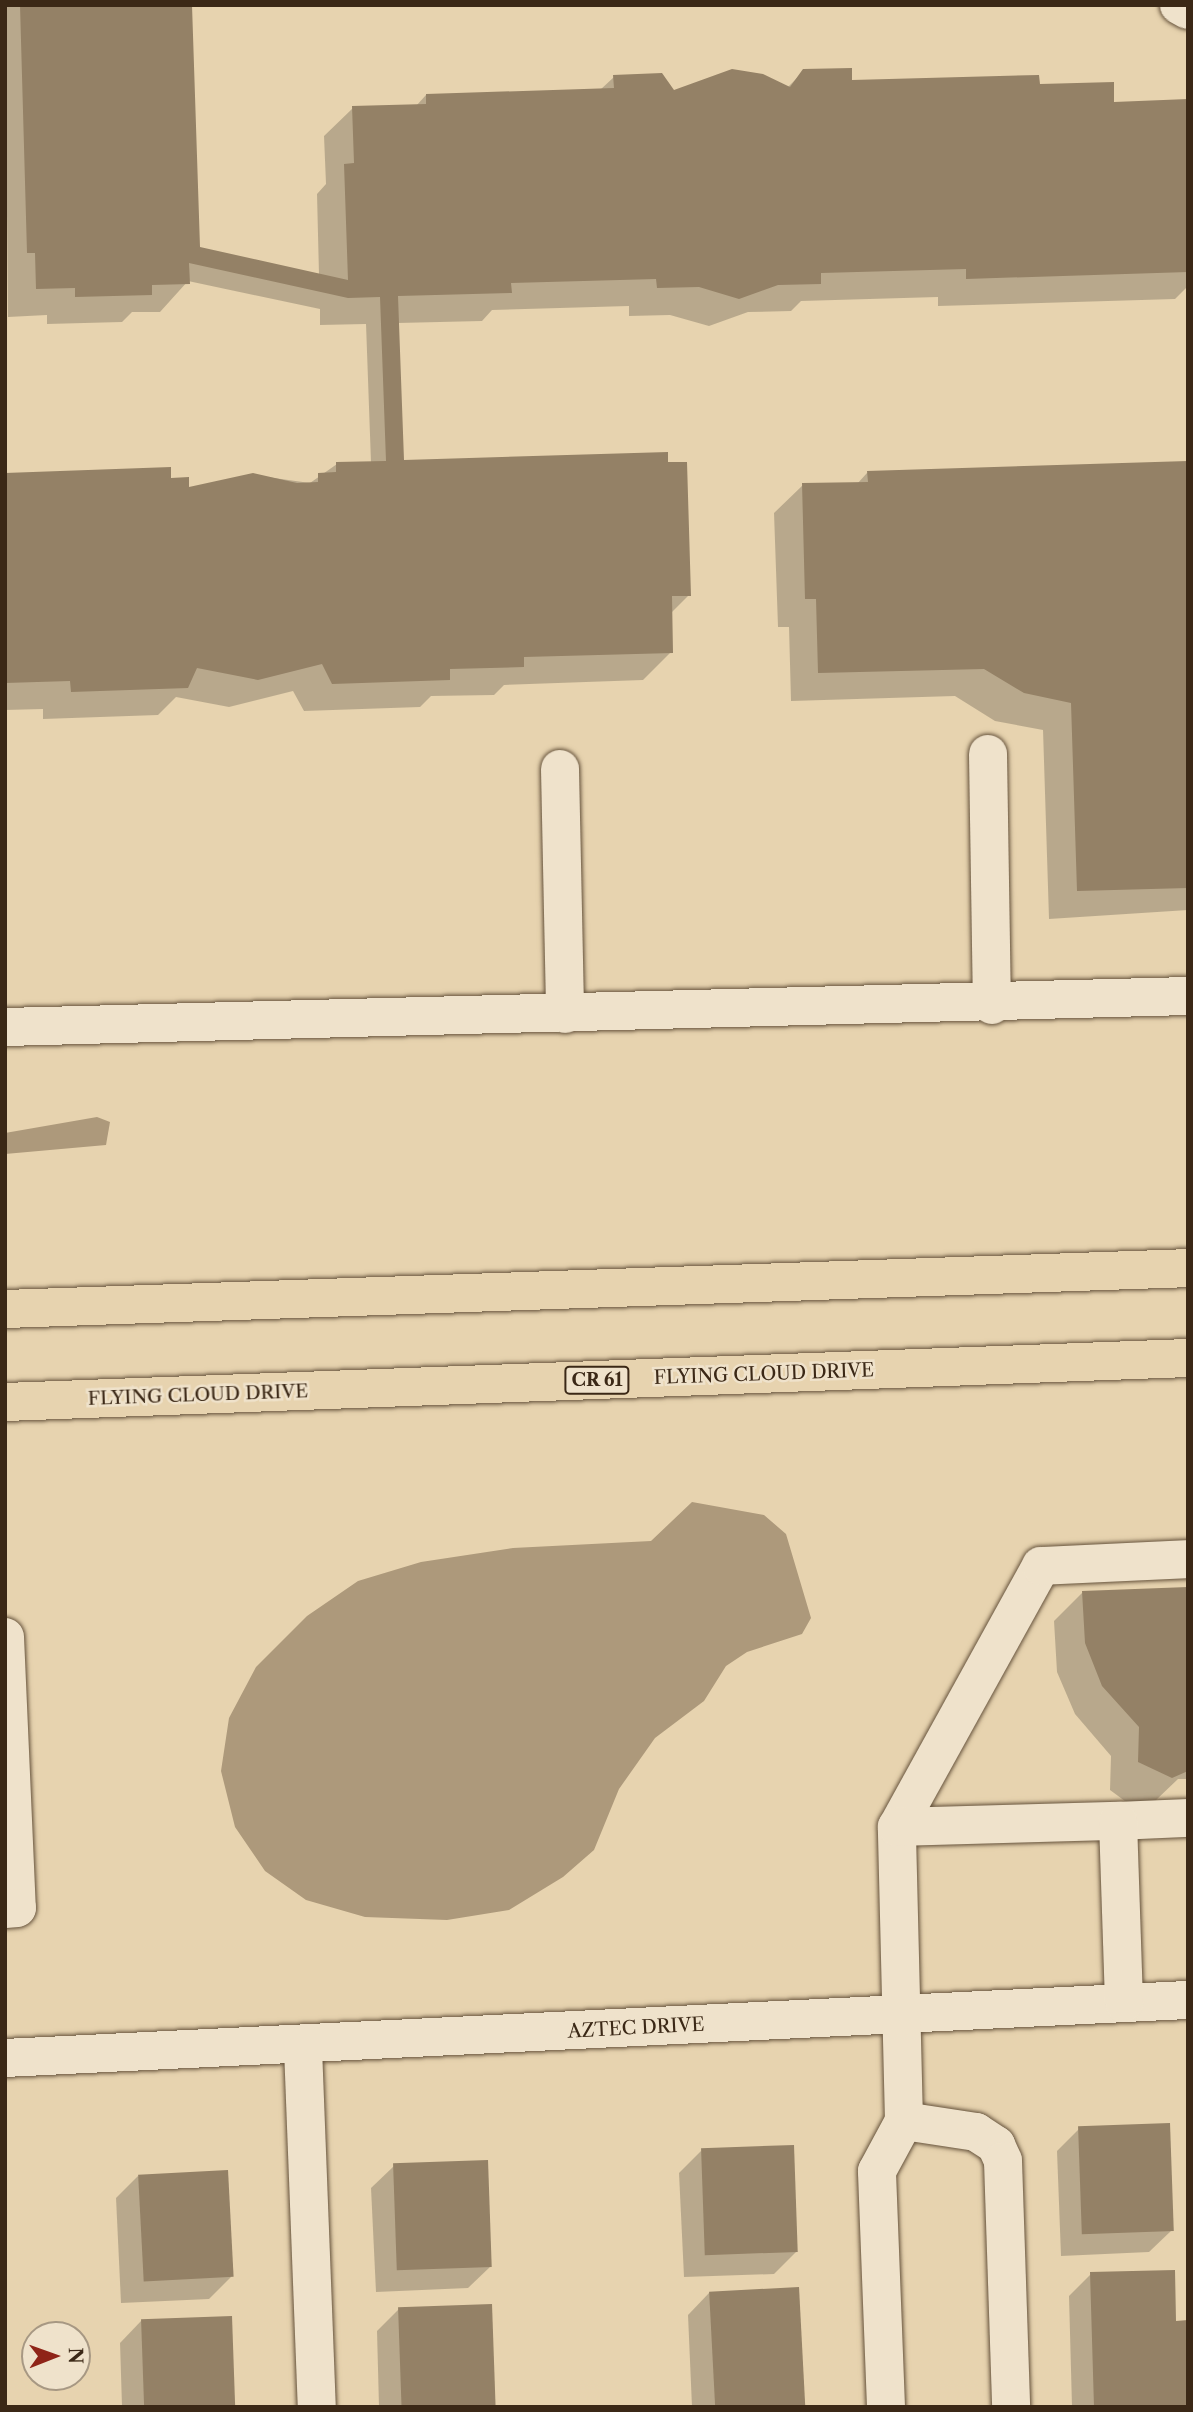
<!DOCTYPE html>
<style>
body{margin:0}
#map{position:relative;width:1193px;height:2412px;overflow:hidden;background:#e7d3af;font-family:"Libre Caslon Text",serif}
div>[style]{position:absolute}
.water>*{inset:0;background:#ad997b}
.shadow>*{inset:0;background:#0003}
.building>*{inset:0;background:#948166;transform-origin:0 0}
.roads{filter:drop-shadow(0 0 2px #66533c) drop-shadow(0 0 2px #66533c)}
.minor>*{height:38px;margin:-19px;padding:0 19px;transform-origin:19px;border-radius:19px;background:#efe2cb}
.major>*{height:38px;margin:-19px;padding:0 19px;transform-origin:19px;border-radius:19px;background:#e7d3af}
span{translate:-50% -50%;white-space:nowrap;text-align:center;line-height:1.15;-webkit-text-stroke:5px #efe2cb;paint-order:stroke}
.shield-label span{padding:2px 5px;background:#efe2cb;border:2px solid;border-radius:5px;-webkit-text-stroke-width:0}
.shield-label{font-size:18px;color:#3b2816;font-weight:700}
.street-label{font-size:19px;color:#3b2816}
.frame{position:absolute;inset:0;border:7px solid #3b2816;pointer-events:none}
.north{position:absolute;left:21px;top:2321px;width:70px;height:70px;box-sizing:border-box;background:#efe2cb;border:2px solid #a79883;border-radius:50%;rotate:89deg;font-size:19px;font-weight:700;line-height:28px;text-align:center;color:#3b2816}
.north::after{content:'';display:block;margin:auto;width:24px;height:32px;background:#8f2418;clip-path:polygon(50% 0,100% 100%,50% 72%,0 100%)}
</style>
<div id="map">
<div class="water">
<i style="clip-path:polygon(97px 1117px,110px 1122px,106px 1145px,5px 1154px,5px 1133px)"></i>
<i style="clip-path:polygon(692px 1502px,764px 1515px,786px 1534px,811px 1618px,802px 1634px,747px 1652px,726px 1666px,704px 1701px,655px 1738px,619px 1789px,594px 1850px,563px 1877px,509px 1910px,447px 1920px,365px 1917px,306px 1900px,265px 1871px,235px 1827px,221px 1771px,229px 1718px,256px 1667px,307px 1616px,358px 1581px,421px 1562px,513px 1548px,651px 1541px)"></i>
</div>
<div class="shadow">
<i style="clip-path:polygon(5px 5px,191px 5px,198px 249px,319px 275px,317px 194px,326px 184px,324px 136px,353px 108px,416px 106px,426px 95px,600px 90px,614px 77px,674px 92px,787px 88px,804px 71px,850px 82px,1038px 86px,1113px 103px,1188px 101px,1188px 286px,1175px 299px,938px 306px,938px 297px,801px 301px,791px 311px,748px 312px,709px 326px,670px 315px,629px 316px,629px 306px,492px 310px,482px 321px,398px 323px,402px 459px,689px 595px,670px 614px,671px 652px,643px 680px,504px 685px,494px 695px,431px 696px,420px 707px,304px 711px,293px 691px,229px 707px,176px 697px,158px 715px,43px 719px,43px 709px,5px 710px,5px 475px,170px 479px,188px 489px,253px 475px,310px 483px,337px 464px,371px 463px,366px 324px,320px 325px,320px 309px,188px 281px,160px 312px,132px 312px,122px 322px,47px 324px,47px 315px,8px 317px)"></i>
<i style="clip-path:polygon(1188px 463px,1188px 910px,1049px 919px,1043px 730px,995px 721px,955px 696px,791px 701px,789px 627px,778px 627px,774px 513px,803px 485px,857px 484px,867px 473px)"></i>
<i style="clip-path:polygon(1188px 1588px,1188px 1779px,1178px 1779px,1155px 1801px,1129px 1804px,1110px 1790px,1111px 1756px,1075px 1714px,1057px 1672px,1054px 1621px,1082px 1593px)"></i>
<i style="clip-path:polygon(1079px 2129px,1172px 2230px,1149px 2252px,1061px 2256px,1057px 2151px)"></i>
<i style="clip-path:polygon(701px 2151px,796px 2252px,774px 2274px,684px 2277px,679px 2173px)"></i>
<i style="clip-path:polygon(394px 2166px,491px 2266px,468px 2288px,376px 2292px,371px 2188px)"></i>
<i style="clip-path:polygon(138px 2176px,231px 2277px,209px 2299px,121px 2303px,116px 2198px)"></i>
<i style="clip-path:polygon(1091px 2274px,1175px 2322px,1188px 2407px,1072px 2407px,1069px 2296px)"></i>
<i style="clip-path:polygon(710px 2292px,803px 2407px,692px 2407px,688px 2315px)"></i>
<i style="clip-path:polygon(399px 2309px,494px 2407px,379px 2407px,377px 2331px)"></i>
<i style="clip-path:polygon(142px 2320px,233px 2407px,122px 2407px,120px 2343px)"></i>
</div>
<div class="building">
<i style="clip-path:polygon(20px 5px,192px 5px,200px 247px,348px 280px,344px 164px,354px 163px,352px 106px,426px 104px,426px 94px,614px 88px,613px 75px,662px 73px,674px 90px,732px 69px,763px 74px,790px 87px,803px 69px,852px 68px,852px 80px,1039px 75px,1040px 84px,1114px 82px,1114px 102px,1188px 99px,1188px 272px,966px 279px,966px 269px,821px 273px,821px 284px,778px 285px,739px 299px,699px 287px,657px 288px,656px 279px,511px 283px,512px 293px,398px 296px,404px 460px,668px 452px,668px 462px,687px 462px,691px 596px,672px 596px,673px 653px,524px 657px,524px 667px,450px 669px,450px 680px,332px 684px,322px 664px,258px 680px,197px 668px,188px 688px,71px 692px,70px 681px,5px 683px,5px 473px,171px 467px,171px 478px,189px 477px,189px 487px,253px 473px,297px 483px,318px 482px,318px 473px,336px 472px,336px 462px,386px 461px,380px 297px,348px 298px,189px 263px,190px 284px,152px 285px,152px 295px,75px 297px,75px 288px,36px 289px,35px 253px,27px 253px)"></i>
<i style="clip-path:polygon(1188px 461px,1188px 888px,1077px 891px,1071px 703px,1024px 693px,984px 669px,818px 673px,816px 599px,805px 599px,802px 483px,868px 482px,867px 471px)"></i>
<i style="clip-path:polygon(1188px 1587px,1188px 1771px,1172px 1778px,1138px 1762px,1139px 1727px,1102px 1686px,1085px 1643px,1082px 1591px)"></i>
<i style="left:1170px;top:2123px;width:108px;height:92px;rotate:88deg"></i>
<i style="left:794px;top:2145px;width:107px;height:93px;rotate:88deg"></i>
<i style="left:488px;top:2160px;width:107px;height:95px;rotate:88deg"></i>
<i style="left:228px;top:2170px;width:107px;height:90px;rotate:87deg"></i>
<i style="clip-path:polygon(1175px 2270px,1176px 2321px,1188px 2320px,1188px 2407px,1094px 2407px,1090px 2272px)"></i>
<i style="left:799px;top:2287px;width:120px;height:90px;rotate:87deg"></i>
<i style="left:492px;top:2304px;width:103px;height:94px;rotate:88deg"></i>
<i style="left:232px;top:2316px;width:91px;height:91px;rotate:88deg"></i>
</div>
<div class="roads">
<div class="minor">
<i style="left:1179px;top:5px;width:10px;rotate:29deg"></i>
<i style="left:988px;top:754px;width:251px;rotate:89.1deg"></i>
<i style="left:560px;top:769px;width:245px;rotate:88.8deg"></i>
<i style="left:5px;top:1027px;width:1183px;rotate:-1.5deg"></i>
<i style="left:5px;top:1637px;width:271px;rotate:87.5deg"></i>
<i style="left:17px;top:1908px;width:12px;rotate:175deg"></i>
<i style="left:1118px;top:1821px;width:70px;rotate:-2.5deg"></i>
<i style="left:897px;top:1827px;width:298px;rotate:-61.1deg"></i>
<i style="left:1041px;top:1566px;width:147px;rotate:-2.7deg"></i>
<i style="left:303px;top:2048px;width:359px;rotate:87.8deg"></i>
<i style="left:5px;top:2058px;width:1184px;rotate:-2.81deg"></i>
<i style="left:904px;top:2121px;width:73px;rotate:8.7deg"></i>
<i style="left:976px;top:2132px;width:24px;rotate:33deg"></i>
<i style="left:996px;top:2145px;width:17px;rotate:66deg"></i>
<i style="left:1003px;top:2161px;width:246px;rotate:88.1deg"></i>
<i style="left:886px;top:2407px;width:236px;rotate:-92.2deg"></i>
<i style="left:877px;top:2171px;width:57px;rotate:-61.6deg"></i>
<i style="left:904px;top:2121px;width:294px;rotate:-91.4deg"></i>
<i style="left:897px;top:1827px;width:221px;rotate:-1.6deg"></i>
<i style="left:1118px;top:1821px;width:182px;rotate:88.1deg"></i>
</div>
<div class="major">
<i style="left:5px;top:1309px;width:1184px;rotate:-1.98deg"></i>
<i style="left:5px;top:1402px;width:1184px;rotate:-2.13deg"></i>
</div>
</div>
<div class="shield-label">
<span style="left:597px;top:1380px">CR 61</span>
</div>
<div class="street-label">
<span style="left:764px;top:1374px;rotate:-2deg">FLYING CLOUD DRIVE</span>
<span style="left:198px;top:1395px;rotate:-2deg">FLYING CLOUD DRIVE</span>
<span style="left:636px;top:2028px;rotate:-3deg">AZTEC DRIVE</span>
</div>
<div class="frame"></div>
<div class="north">N</div>
</div>
